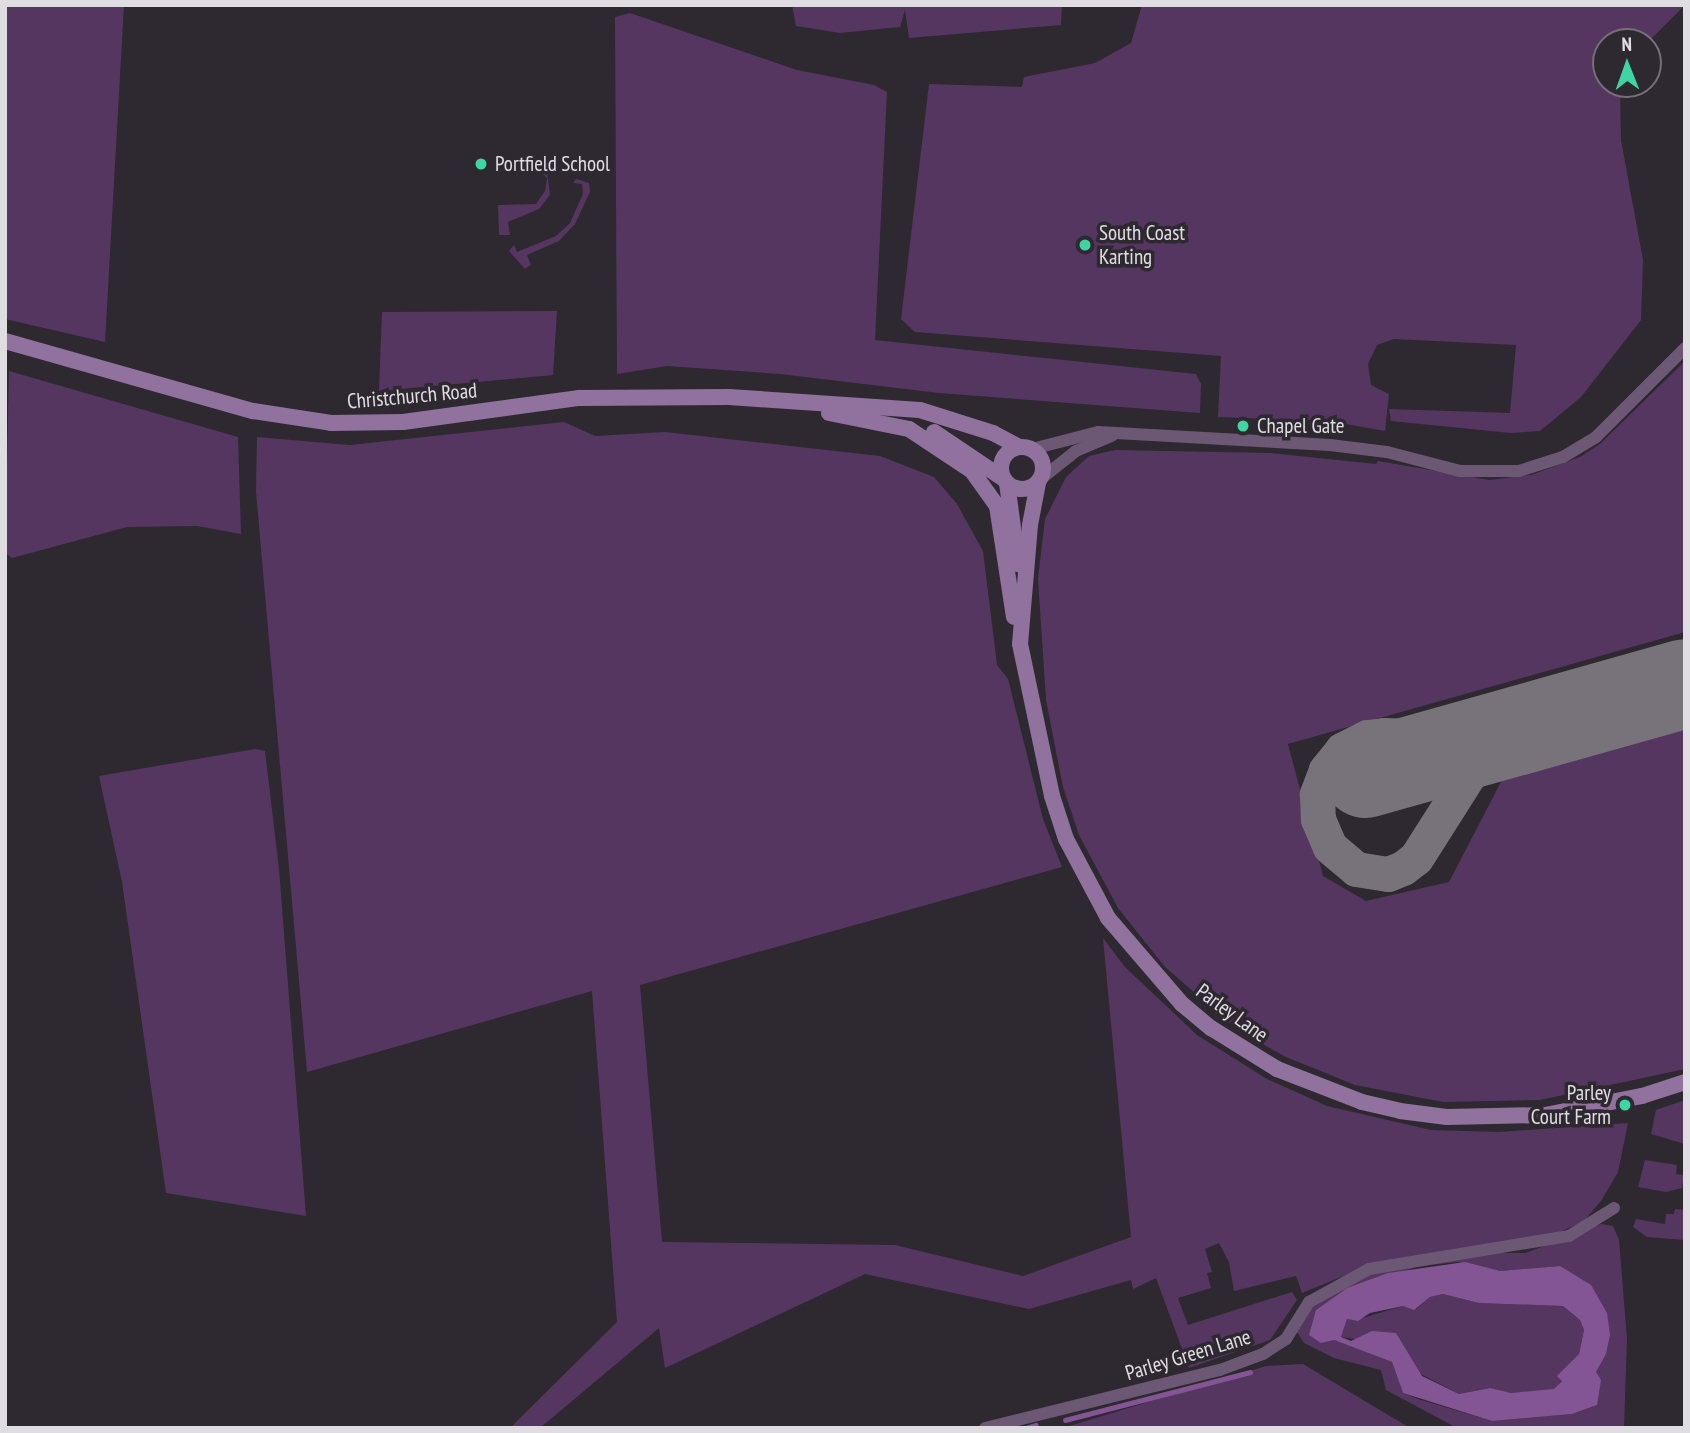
<!DOCTYPE html>
<style>
body{margin:0}
#map{position:relative;width:1690px;height:1433px;overflow:hidden;background:#2e2830;font-family:"PT Sans Narrow",sans-serif}
div>[style]{position:absolute}
.green>*{inset:0;background:#553661}
.water>*{inset:0;background:#845595}
.stream>*{height:4.5px;margin:-2.25px;padding:0 2.25px;transform-origin:2.25px;border-radius:2.25px;background:#845595}
.taxiway>*{height:35px;margin:-17.5px;padding:0 17.5px;transform-origin:17.5px;border-radius:17.5px;background:#78727a}
.runway>*{height:89px;margin:-44.5px;padding:0 44.5px;transform-origin:44.5px;border-radius:44.5px;background:#78727a}
.street>*{height:12px;margin:-6px;padding:0 6px;transform-origin:6px;border-radius:6px;background:#6c5874}
.secondary>*{height:16px;margin:-8px;padding:0 8px;transform-origin:8px;border-radius:8px;background:#91719d}
.secondary>.ring{margin:-8px;padding:0;box-sizing:content-box;background:none;border:16px solid #91719d;border-radius:50%}
.dots>*{width:19px;height:19px;translate:-50% -50%;box-sizing:border-box;border:4px solid #2e2830;border-radius:50%}
span{translate:-50% -50%;white-space:nowrap;text-align:center;line-height:1.15;-webkit-text-stroke:7px #2e2830;paint-order:stroke}
.poi-label{font-size:21px;color:#e0dde2}
.left{translate:0 -50%;text-align:left}
.right{translate:-100% -50%;text-align:right}
.street-label{font-size:21px;color:#e0dde2}
.frame{position:absolute;inset:0;border:7px solid #e0dde2;pointer-events:none}
.north{position:absolute;left:1592px;top:28px;width:70px;height:70px;box-sizing:border-box;background:#2e2830;border:2px solid #757077;border-radius:50%;rotate:359deg;font-size:19px;font-weight:700;line-height:28px;text-align:center;color:#e0dde2}
.north::after{content:'';display:block;margin:auto;width:24px;height:32px;background:#3ed4a3;clip-path:polygon(50% 0,100% 100%,50% 72%,0 100%)}
</style>
<div id="map">
<div class="green">
<i style="clip-path:polygon(5px 5px,124px 5px,105px 342px,5px 319px)"></i>
<i style="clip-path:polygon(792px 5px,1062px 5px,1061px 25px,909px 38px,905px 10px,900px 27px,840px 33px,796px 26px)"></i>
<i style="clip-path:polygon(1142px 5px,1685px 5px,1652px 38px,1648px 50px,1648px 42px,1606px 42px,1606px 84px,1629px 84px,1620px 85px,1621px 140px,1643px 260px,1641px 320px,1581px 397px,1540px 431px,1511px 433px,1391px 421px,1389px 409px,1510px 413px,1516px 345px,1394px 339px,1377px 345px,1368px 364px,1371px 385px,1389px 394px,1385px 431px,1329px 421px,1218px 417px,1221px 356px,915px 332px,901px 319px,929px 84px,1022px 87px,1024px 77px,1095px 63px,1131px 43px)"></i>
<i style="clip-path:polygon(630px 13px,797px 70px,874px 85px,887px 92px,875px 340px,1196px 374px,1201px 384px,1200px 413px,939px 393px,780px 374px,667px 366px,617px 374px,615px 17px)"></i>
<i style="clip-path:polygon(533px 157px,546px 164px,550px 195px,539px 209px,508px 222px,510px 235px,499px 235px,498px 205px,536px 204px,545px 191px,547px 178px,532px 163px)"></i>
<i style="clip-path:polygon(576px 179px,589px 183px,590px 192px,575px 224px,559px 241px,527px 255px,531px 265px,525px 269px,509px 251px,514px 245px,517px 252px,556px 236px,570px 223px,583px 194px,582px 184px,573px 183px)"></i>
<i style="clip-path:polygon(557px 311px,553px 375px,379px 391px,382px 312px)"></i>
<i style="clip-path:polygon(1685px 361px,1685px 632px,1288px 744px,1323px 876px,1366px 901px,1449px 882px,1502px 780px,1685px 729px,1685px 1069px,1540px 1100px,1443px 1102px,1355px 1085px,1286px 1057px,1239px 1031px,1165px 967px,1118px 908px,1079px 835px,1063px 787px,1046px 700px,1038px 579px,1045px 519px,1066px 477px,1089px 456px,1115px 450px,1270px 453px,1376px 464px,1378px 461px,1489px 480px,1531px 475px,1580px 457px,1600px 444px)"></i>
<i style="clip-path:polygon(9px 371px,238px 437px,241px 534px,197px 526px,127px 527px,12px 558px,5px 553px)"></i>
<i style="clip-path:polygon(564px 422px,595px 436px,665px 432px,880px 456px,934px 477px,957px 504px,983px 551px,997px 665px,1008px 679px,1043px 819px,1062px 867px,640px 985px,662px 1242px,895px 1245px,1023px 1276px,1131px 1237px,1103px 938px,1125px 967px,1197px 1035px,1267px 1079px,1327px 1106px,1431px 1130px,1499px 1132px,1628px 1123px,1618px 1172px,1601px 1201px,1583px 1222px,1557px 1233px,1373px 1264px,1302px 1293px,1296px 1276px,1234px 1291px,1229px 1262px,1219px 1243px,1205px 1249px,1212px 1272px,1207px 1273px,1211px 1288px,1178px 1298px,1188px 1325px,1292px 1292px,1297px 1300px,1270px 1340px,1189px 1368px,1156px 1278px,1133px 1289px,1131px 1280px,1029px 1309px,865px 1274px,665px 1368px,659px 1328px,540px 1428px,510px 1428px,617px 1322px,592px 991px,307px 1072px,256px 492px,257px 437px,350px 445px)"></i>
<i style="clip-path:polygon(255px 749px,265px 751px,279px 869px,306px 1216px,166px 1193px,122px 882px,99px 776px)"></i>
<i style="clip-path:polygon(1685px 1100px,1685px 1144px,1651px 1134px,1656px 1110px)"></i>
<i style="clip-path:polygon(1645px 1160px,1677px 1165px,1676px 1174px,1684px 1175px,1682px 1188px,1666px 1192px,1638px 1187px)"></i>
<i style="clip-path:polygon(1675px 1209px,1685px 1210px,1685px 1240px,1647px 1237px,1633px 1227px,1636px 1219px,1665px 1224px,1666px 1214px,1674px 1214px)"></i>
<i style="clip-path:polygon(evenodd,1601px 1224px,1613px 1226px,1619px 1240px,1627px 1339px,1624px 1428px,1457px 1428px,1386px 1390px,1381px 1370px,1334px 1358px,1304px 1343px,1297px 1332px,1311px 1307px,1372px 1272px,1493px 1253px,1526px 1253px,1601px 1224px,1458px 1262px,1500px 1271px,1560px 1266px,1607px 1313px,1606px 1354px,1595px 1373px,1597px 1405px,1572px 1414px,1492px 1421px,1418px 1399px,1403px 1393px,1392px 1362px,1334px 1340px,1316px 1310px,1347px 1288px,1420px 1266px,1458px 1262px)"></i>
<i style="clip-path:polygon(1443px 1294px,1480px 1303px,1563px 1306px,1580px 1320px,1584px 1330px,1579px 1354px,1558px 1376px,1562px 1380px,1554px 1390px,1511px 1393px,1489px 1388px,1459px 1394px,1354px 1339px,1341px 1337px,1347px 1319px,1356px 1320px,1403px 1306px,1416px 1309px,1430px 1297px)"></i>
<i style="clip-path:polygon(1303px 1364px,1410px 1428px,1063px 1428px,1266px 1366px)"></i>
</div>
<div class="water">
<i style="clip-path:polygon(evenodd,1465px 1262px,1500px 1271px,1560px 1266px,1591px 1285px,1607px 1313px,1610px 1335px,1606px 1354px,1596px 1372px,1601px 1380px,1597px 1405px,1572px 1414px,1492px 1421px,1403px 1393px,1392px 1362px,1334px 1340px,1321px 1343px,1309px 1335px,1316px 1310px,1347px 1288px,1388px 1273px,1465px 1262px,1443px 1294px,1479px 1303px,1563px 1306px,1580px 1320px,1584px 1330px,1579px 1354px,1557px 1376px,1562px 1381px,1554px 1389px,1511px 1393px,1490px 1388px,1459px 1394px,1422px 1376px,1396px 1333px,1372px 1331px,1351px 1341px,1341px 1337px,1347px 1319px,1358px 1321px,1370px 1313px,1403px 1306px,1414px 1310px,1430px 1297px,1443px 1294px)"></i>
</div>
<div class="stream">
<i style="left:1065px;top:1420px;width:191px;rotate:-14.5deg"></i>
<i style="left:1026px;top:1428px;width:10px;rotate:-17deg"></i>
</div>
<div class="taxiway">
<i style="left:1490px;top:739px;width:106px;rotate:-177.8deg"></i>
<i style="left:1384px;top:735px;width:17px;rotate:173deg"></i>
<i style="left:1367px;top:737px;width:28px;rotate:153deg"></i>
<i style="left:1342px;top:750px;width:26px;rotate:129deg"></i>
<i style="left:1326px;top:770px;width:26px;rotate:111deg"></i>
<i style="left:1317px;top:794px;width:25px;rotate:88deg"></i>
<i style="left:1318px;top:819px;width:30px;rotate:67deg"></i>
<i style="left:1330px;top:847px;width:34px;rotate:40deg"></i>
<i style="left:1356px;top:869px;width:32px;rotate:9deg"></i>
<i style="left:1388px;top:874px;width:16px;rotate:-22deg"></i>
<i style="left:1403px;top:868px;width:16px;rotate:-38deg"></i>
<i style="left:1416px;top:858px;width:127px;rotate:-57.6deg"></i>
<i style="left:1484px;top:751px;width:29px;rotate:-35deg"></i>
</div>
<div class="runway">
<i style="left:1365px;top:773px;width:332px;rotate:-15.7deg"></i>
</div>
<div class="street">
<i style="left:1032px;top:449px;width:68px;rotate:-14.4deg"></i>
<i style="left:1098px;top:432px;width:232px;rotate:3.2deg"></i>
<i style="left:1330px;top:445px;width:57px;rotate:7deg"></i>
<i style="left:1387px;top:452px;width:75px;rotate:14.6deg"></i>
<i style="left:1460px;top:471px;width:59px"></i>
<i style="left:1519px;top:471px;width:46px;rotate:-17.7deg"></i>
<i style="left:1563px;top:457px;width:39px;rotate:-31deg"></i>
<i style="left:1596px;top:437px;width:126px;rotate:-45deg"></i>
<i style="left:1042px;top:478px;width:43px;rotate:-38.5deg"></i>
<i style="left:1076px;top:451px;width:39px;rotate:-23deg"></i>
<i style="left:985px;top:1428px;width:242px;rotate:-13.9deg"></i>
<i style="left:1220px;top:1370px;width:46px;rotate:-20.4deg"></i>
<i style="left:1263px;top:1354px;width:27px;rotate:-33deg"></i>
<i style="left:1286px;top:1339px;width:44px;rotate:-58.1deg"></i>
<i style="left:1309px;top:1302px;width:68px;rotate:-28.8deg"></i>
<i style="left:1369px;top:1269px;width:203px;rotate:-9.4deg"></i>
<i style="left:1569px;top:1236px;width:53px;rotate:-31.9deg"></i>
</div>
<div class="secondary">
<i style="left:5px;top:341px;width:258px;rotate:15.8deg"></i>
<i style="left:253px;top:411px;width:79px;rotate:8.7deg"></i>
<i style="left:331px;top:423px;width:72px;rotate:-0.8deg"></i>
<i style="left:403px;top:422px;width:178px;rotate:-7.8deg"></i>
<i style="left:579px;top:398px;width:150px;rotate:-0.4deg"></i>
<i style="left:729px;top:397px;width:191px;rotate:3.9deg"></i>
<i style="left:920px;top:410px;width:77px;rotate:17.5deg"></i>
<i style="left:993px;top:433px;width:30px;rotate:28deg"></i>
<i style="left:829px;top:413px;width:82px;rotate:11.3deg"></i>
<i style="left:909px;top:429px;width:76px;rotate:33.7deg"></i>
<i style="left:972px;top:471px;width:43px;rotate:54.5deg"></i>
<i style="left:997px;top:506px;width:112px;rotate:81.3deg"></i>
<i style="left:934px;top:432px;width:84px;rotate:33.9deg"></i>
<i class="ring" style="left:1001px;top:447px;width:26px;height:26px"></i>
<i style="left:1007px;top:483px;width:82px;rotate:82.3deg"></i>
<i style="left:1038px;top:483px;width:43px;rotate:100.8deg"></i>
<i style="left:1030px;top:525px;width:119px;rotate:94.8deg"></i>
<i style="left:1020px;top:644px;width:155px;rotate:78.1deg"></i>
<i style="left:1052px;top:796px;width:45px;rotate:72deg"></i>
<i style="left:1066px;top:839px;width:89px;rotate:62deg"></i>
<i style="left:1108px;top:918px;width:113px;rotate:49.3deg"></i>
<i style="left:1182px;top:1004px;width:38px;rotate:40deg"></i>
<i style="left:1211px;top:1028px;width:78px;rotate:31.8deg"></i>
<i style="left:1277px;top:1069px;width:91px;rotate:21.2deg"></i>
<i style="left:1362px;top:1102px;width:39px;rotate:13deg"></i>
<i style="left:1400px;top:1111px;width:47px;rotate:7.3deg"></i>
<i style="left:1447px;top:1117px;width:98px;rotate:-1.2deg"></i>
<i style="left:1545px;top:1115px;width:99px;rotate:-11.1deg"></i>
<i style="left:1642px;top:1096px;width:45px;rotate:-18deg"></i>
</div>
<div class="dots">
<i style="left:481px;top:164px;background:#3ed4a3"></i>
<i style="left:1085px;top:245px;background:#3ed4a3"></i>
<i style="left:1243px;top:426px;background:#3ed4a3"></i>
<i style="left:1625px;top:1105px;background:#3ed4a3"></i>
</div>
<div class="poi-label">
<span class="left" style="left:495px;top:164px">Portfield School</span>
<span class="left" style="left:1099px;top:245px">South Coast<br>Karting</span>
<span class="left" style="left:1257px;top:426px">Chapel Gate</span>
<span class="right" style="left:1611px;top:1105px">Parley<br>Court Farm</span>
</div>
<div class="street-label">
<span style="left:412px;top:396px;rotate:-5deg">Christchurch Road</span>
<span style="left:1232px;top:1013px;rotate:36deg">Parley Lane</span>
<span style="left:1188px;top:1355px;rotate:-17deg">Parley Green Lane</span>
</div>
<div class="frame"></div>
<div class="north">N</div>
</div>
